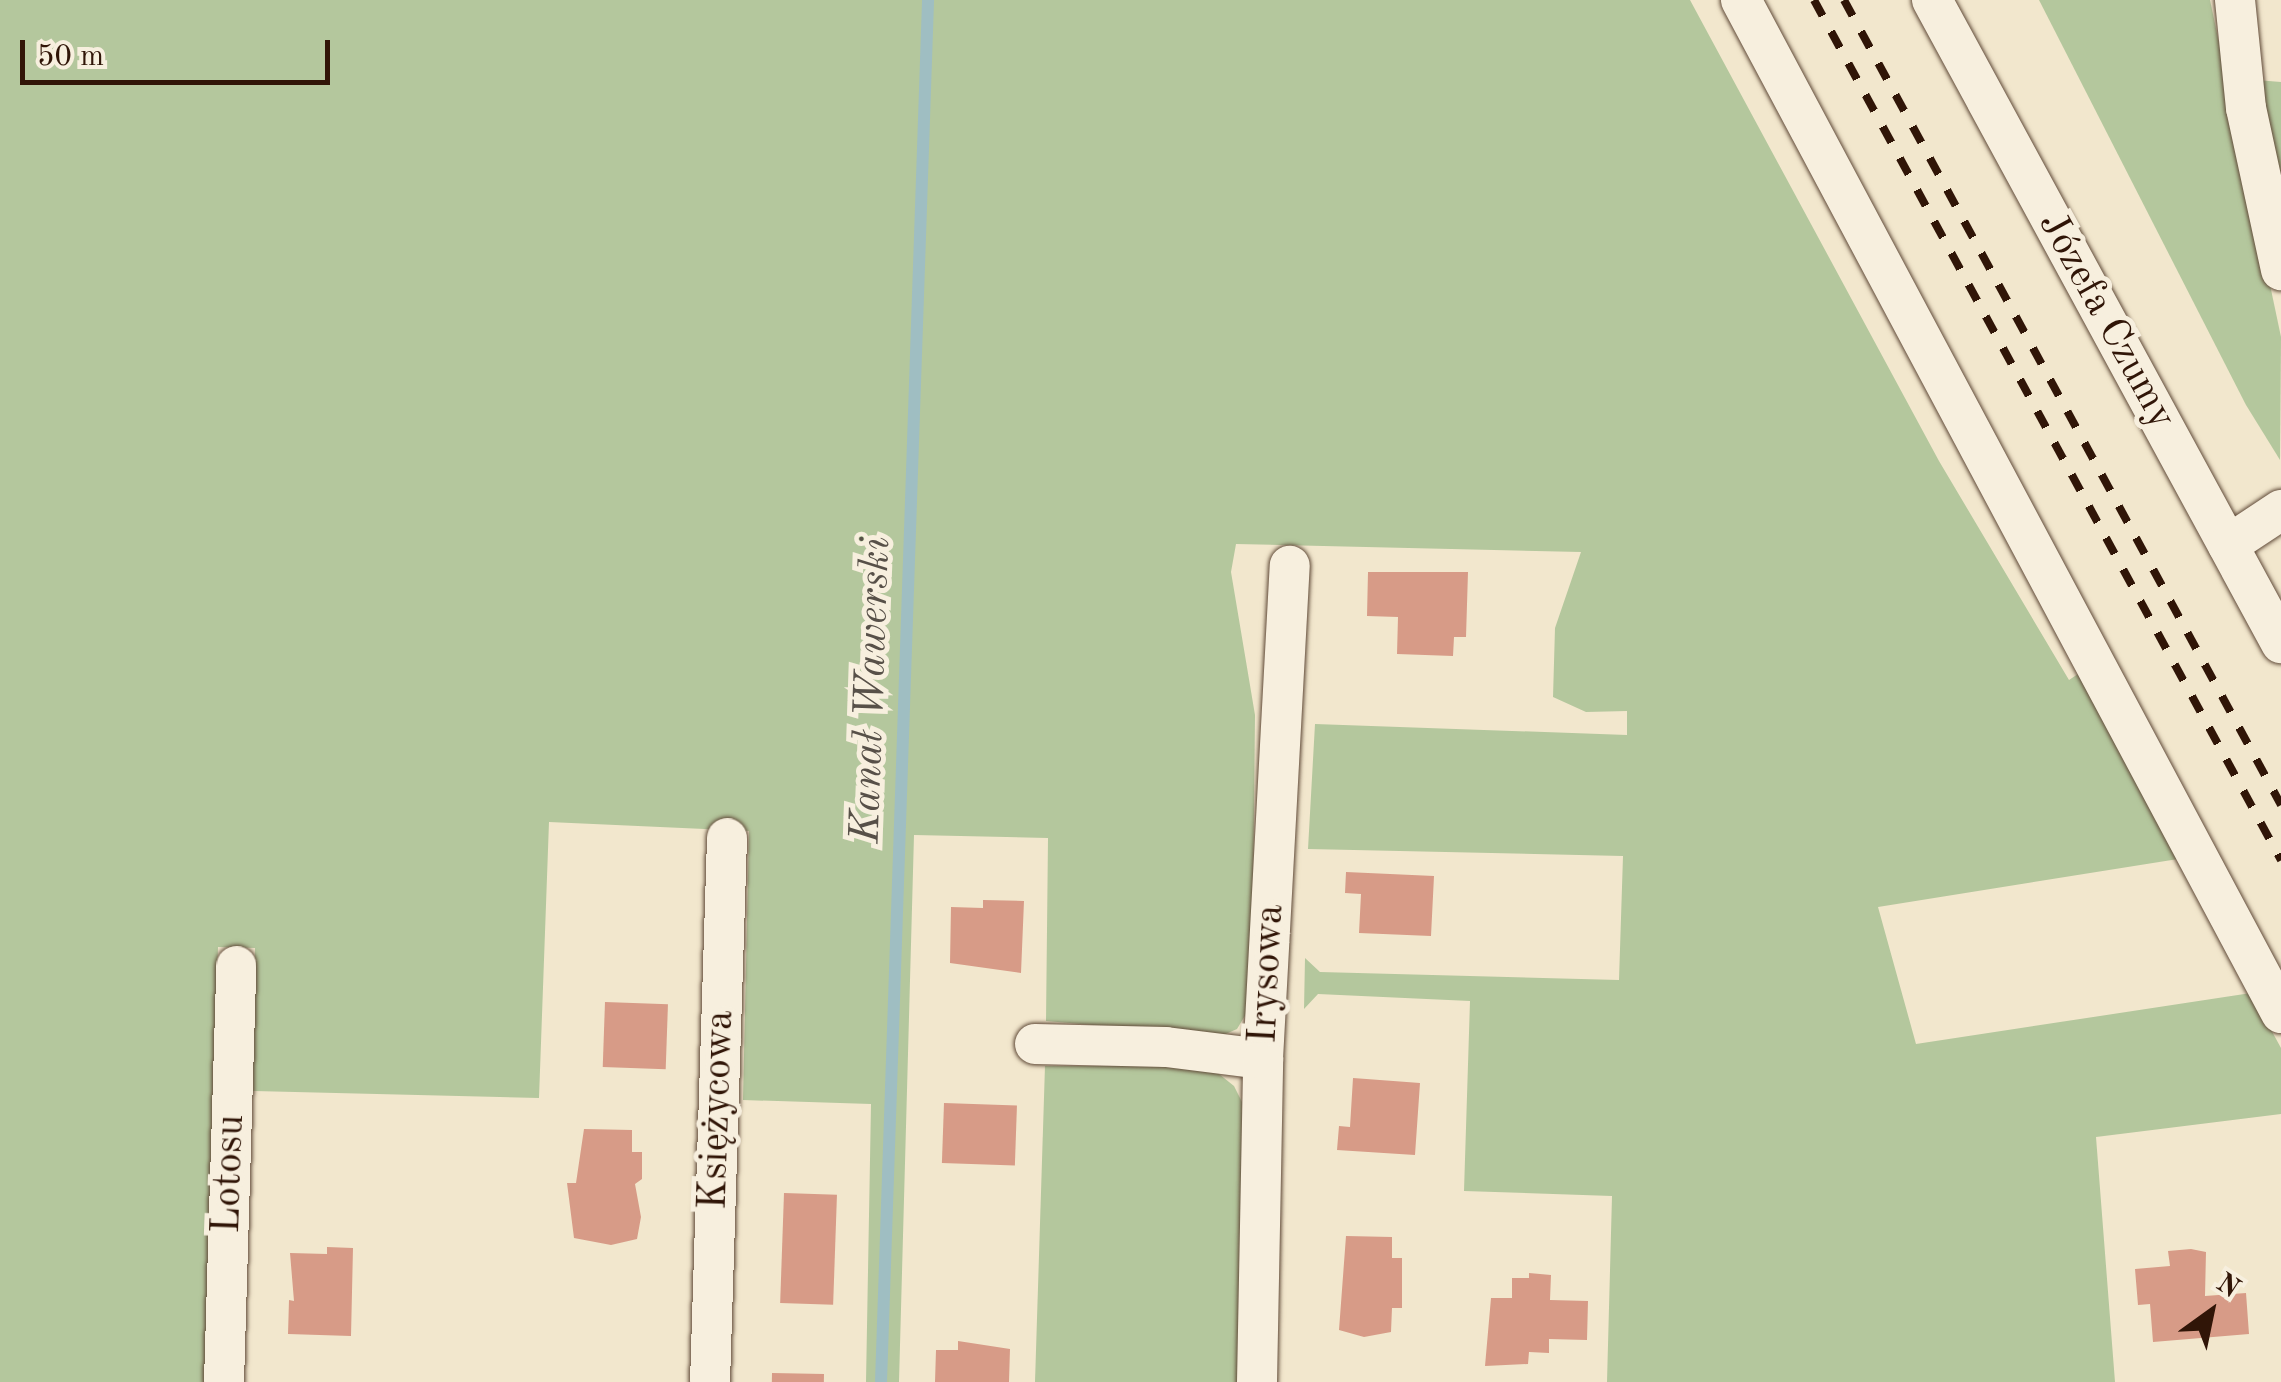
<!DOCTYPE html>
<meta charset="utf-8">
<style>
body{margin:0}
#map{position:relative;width:2281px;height:1382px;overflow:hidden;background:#f2e7cd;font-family:"Old Standard TT",serif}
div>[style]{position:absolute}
.green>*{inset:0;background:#b4c79d}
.stream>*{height:12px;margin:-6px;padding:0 6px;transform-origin:6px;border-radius:6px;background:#9fbec2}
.building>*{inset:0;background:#d79b87;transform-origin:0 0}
.roads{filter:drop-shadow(0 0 2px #604a38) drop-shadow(0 0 2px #604a38)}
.minor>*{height:40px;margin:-20px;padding:0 20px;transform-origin:20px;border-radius:20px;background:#f7efde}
.rail>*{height:8px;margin-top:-4px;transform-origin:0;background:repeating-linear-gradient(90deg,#301507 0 18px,transparent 0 36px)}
span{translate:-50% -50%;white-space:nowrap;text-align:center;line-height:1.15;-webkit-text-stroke:10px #f7efde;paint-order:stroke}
.street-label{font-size:40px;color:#301507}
.water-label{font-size:42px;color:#575048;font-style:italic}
.north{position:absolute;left:2161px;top:1262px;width:100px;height:100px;-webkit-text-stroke:8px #f7efde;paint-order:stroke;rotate:33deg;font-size:28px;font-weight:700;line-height:40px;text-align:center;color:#301507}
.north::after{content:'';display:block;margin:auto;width:35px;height:45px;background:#301507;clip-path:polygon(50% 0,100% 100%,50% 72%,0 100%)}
.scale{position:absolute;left:20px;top:40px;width:310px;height:45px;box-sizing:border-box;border:5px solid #301507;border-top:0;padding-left:12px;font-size:30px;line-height:35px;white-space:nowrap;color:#301507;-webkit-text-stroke:8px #f7efde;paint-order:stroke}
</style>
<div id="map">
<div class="green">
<i style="clip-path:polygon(0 0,1690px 0,1939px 461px,2069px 680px,2087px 668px,2178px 859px,1878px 907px,1916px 1044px,2251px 993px,2281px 1048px,2281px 1114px,2096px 1137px,2115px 1382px,1607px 1382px,1612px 1196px,1464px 1191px,1470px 1001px,1318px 994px,1304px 1009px,1305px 958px,1320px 972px,1619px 980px,1623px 856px,1308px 849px,1315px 724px,1627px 735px,1627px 711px,1586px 712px,1553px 697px,1555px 628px,1581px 552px,1236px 544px,1231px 572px,1255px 715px,1252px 1004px,1237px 1029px,1221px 1036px,1046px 1021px,1048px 838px,914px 835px,899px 1382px,866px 1382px,871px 1104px,743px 1100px,749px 831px,549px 822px,539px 1098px,251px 1091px,255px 948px,218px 947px,205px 1382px,0 1382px)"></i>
<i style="clip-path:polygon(2039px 0,2210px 0,2281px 337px,2280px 460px,2246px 405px)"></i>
<i style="clip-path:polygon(2256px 80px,2281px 82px,2281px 184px)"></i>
<i style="clip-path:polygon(1045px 1066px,1209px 1066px,1234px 1086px,1242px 1102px,1240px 1382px,1035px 1382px)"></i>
</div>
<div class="stream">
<i style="left:881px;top:1382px;width:1383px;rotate:-88.05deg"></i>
</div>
<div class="building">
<i style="clip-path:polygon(1368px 572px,1468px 572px,1466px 637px,1454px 637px,1453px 656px,1397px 654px,1398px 617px,1367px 616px)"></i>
<i style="clip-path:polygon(1346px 872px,1434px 876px,1431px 936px,1359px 933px,1361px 894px,1345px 893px)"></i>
<i style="clip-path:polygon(983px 900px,1024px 901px,1021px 973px,950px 963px,951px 907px,983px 908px)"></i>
<i style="left:605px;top:1002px;width:63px;height:65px;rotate:2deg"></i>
<i style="clip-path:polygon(1353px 1078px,1420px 1083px,1415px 1155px,1337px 1150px,1339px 1126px,1350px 1127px)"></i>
<i style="left:944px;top:1103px;width:73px;height:60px;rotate:2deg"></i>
<i style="clip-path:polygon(584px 1129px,632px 1130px,632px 1152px,642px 1152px,642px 1179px,635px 1184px,641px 1217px,637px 1239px,611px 1245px,574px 1238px,567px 1183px,576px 1183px)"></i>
<i style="left:784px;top:1193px;width:53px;height:110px;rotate:2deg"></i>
<i style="clip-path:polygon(1346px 1236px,1392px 1237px,1392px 1258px,1402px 1258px,1402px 1308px,1392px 1308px,1391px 1332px,1364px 1337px,1339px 1330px)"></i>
<i style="clip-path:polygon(327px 1247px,353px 1248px,351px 1336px,288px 1334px,289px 1300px,294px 1301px,290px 1253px,327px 1254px)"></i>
<i style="clip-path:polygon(2191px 1249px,2206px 1252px,2205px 1296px,2246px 1293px,2249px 1334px,2153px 1342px,2150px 1304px,2138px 1305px,2135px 1269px,2170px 1266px,2168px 1251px)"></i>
<i style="clip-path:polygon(1529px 1273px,1551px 1275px,1550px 1300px,1588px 1301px,1587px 1340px,1549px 1339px,1549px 1353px,1529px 1352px,1528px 1364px,1485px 1366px,1491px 1298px,1512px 1298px,1512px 1278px,1529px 1278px)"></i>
<i style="clip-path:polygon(958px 1341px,1010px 1349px,1009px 1382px,935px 1382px,936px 1350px,958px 1350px)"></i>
<i style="left:772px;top:1373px;width:52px;height:9px;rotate:1deg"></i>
</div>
<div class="roads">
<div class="minor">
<i style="left:1741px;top:0;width:1148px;rotate:61.94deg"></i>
<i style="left:1932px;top:0;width:732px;rotate:61.51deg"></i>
<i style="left:2235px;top:0;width:109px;rotate:84.2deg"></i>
<i style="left:2246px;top:108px;width:166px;rotate:77.8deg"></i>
<i style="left:2228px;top:545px;width:64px;rotate:-33.4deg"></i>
<i style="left:1035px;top:1044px;width:131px;rotate:1.3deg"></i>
<i style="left:1166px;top:1047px;width:98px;rotate:7.1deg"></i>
<i style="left:224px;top:1382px;width:416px;rotate:-88.3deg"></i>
<i style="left:710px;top:1382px;width:544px;rotate:-88.21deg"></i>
<i style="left:1257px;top:1382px;width:323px;rotate:-88.9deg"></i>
<i style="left:1263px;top:1059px;width:494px;rotate:-86.9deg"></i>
</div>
</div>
<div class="rail">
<i style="left:1814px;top:0;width:979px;rotate:61.5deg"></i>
<i style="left:1844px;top:0;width:916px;rotate:61.5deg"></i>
</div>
<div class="street-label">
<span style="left:2106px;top:321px;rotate:61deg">Józefa Czumy</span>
<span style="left:1268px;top:974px;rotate:-87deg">Irysowa</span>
<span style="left:718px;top:1110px;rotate:-88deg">Księżycowa</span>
<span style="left:230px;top:1174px;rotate:-88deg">Lotosu</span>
</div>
<div class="water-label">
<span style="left:872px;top:690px;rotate:-88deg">Kanał Wawerski</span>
</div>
<div class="north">N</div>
<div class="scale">50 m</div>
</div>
